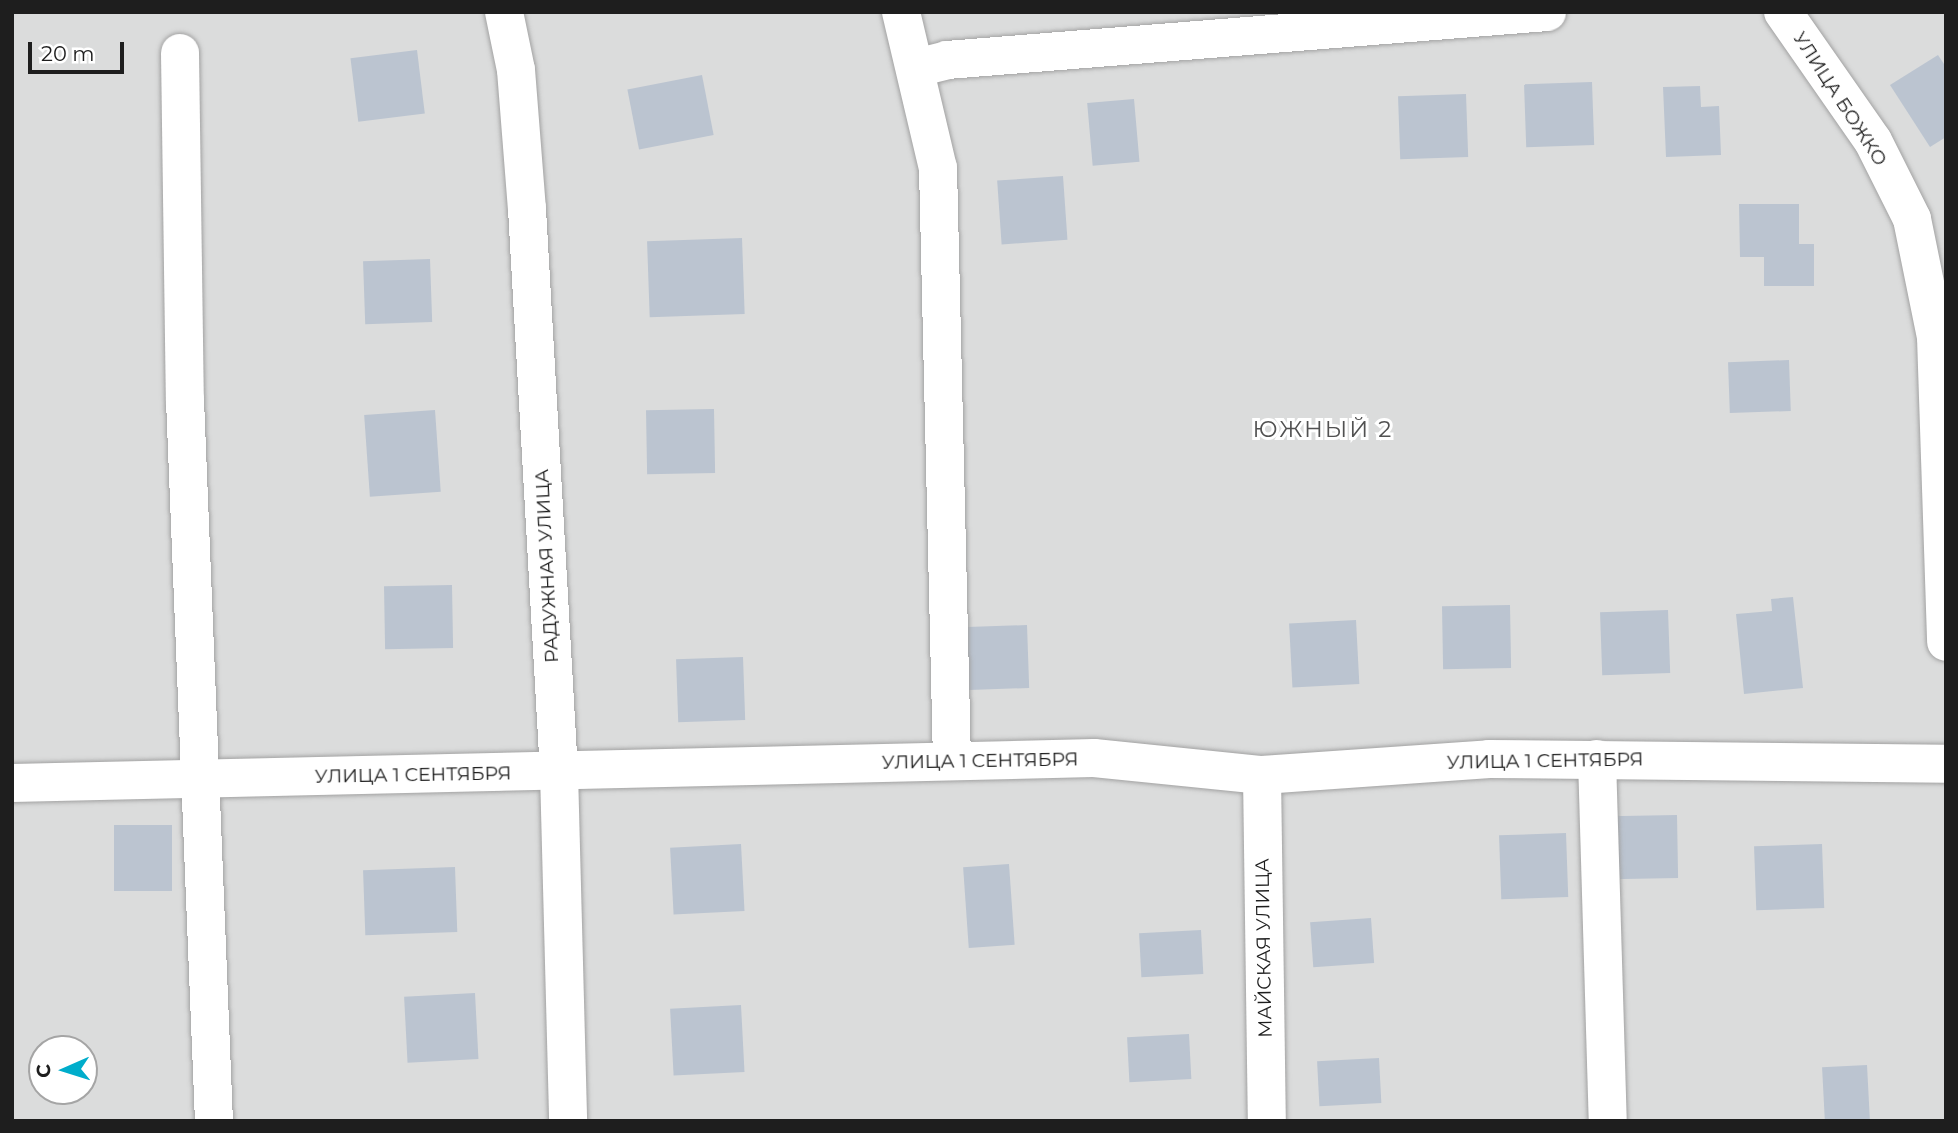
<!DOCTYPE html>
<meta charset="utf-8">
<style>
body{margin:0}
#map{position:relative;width:1958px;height:1133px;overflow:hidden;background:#e2e5f0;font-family:Montserrat,sans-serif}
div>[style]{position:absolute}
.residential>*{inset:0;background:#dbdcdc}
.building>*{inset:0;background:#bbc4d0;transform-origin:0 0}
.roads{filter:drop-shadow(0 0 2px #a2a2a2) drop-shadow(0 0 2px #a2a2a2)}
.minor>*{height:38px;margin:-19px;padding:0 19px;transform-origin:19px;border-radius:19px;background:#fff}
span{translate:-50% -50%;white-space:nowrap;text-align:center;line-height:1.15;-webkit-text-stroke:6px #fff;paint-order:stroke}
.street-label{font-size:19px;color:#1e1e1e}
.quarter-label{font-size:23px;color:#515151;letter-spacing:2px}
.frame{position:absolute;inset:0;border:14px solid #1e1e1e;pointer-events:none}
.north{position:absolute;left:28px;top:1035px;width:70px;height:70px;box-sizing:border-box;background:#fff;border:2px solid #a5a5a5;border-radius:50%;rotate:267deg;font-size:19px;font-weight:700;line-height:28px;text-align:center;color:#1e1e1e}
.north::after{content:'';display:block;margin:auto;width:24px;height:32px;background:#00adcb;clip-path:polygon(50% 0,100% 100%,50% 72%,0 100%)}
.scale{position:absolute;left:28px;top:42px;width:96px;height:32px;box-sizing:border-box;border:4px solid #1e1e1e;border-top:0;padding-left:9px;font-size:21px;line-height:24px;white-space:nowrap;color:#1e1e1e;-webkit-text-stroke:5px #fff;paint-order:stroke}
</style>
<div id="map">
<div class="residential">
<i style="clip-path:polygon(evenodd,12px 12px,1946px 12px,1946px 1121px,12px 1121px,12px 12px,42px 1049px,84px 1049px,84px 1091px,42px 1091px,42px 1049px)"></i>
</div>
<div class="building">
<i style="left:417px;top:50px;width:64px;height:67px;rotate:83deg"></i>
<i style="clip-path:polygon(1938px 55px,1946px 67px,1946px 137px,1930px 147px,1890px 85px)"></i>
<i style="left:702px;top:75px;width:61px;height:76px;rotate:79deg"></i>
<i style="left:1592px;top:82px;width:63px;height:68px;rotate:88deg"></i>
<i style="clip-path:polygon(1700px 86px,1701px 107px,1719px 106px,1721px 155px,1666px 157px,1663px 87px)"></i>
<i style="left:1466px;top:94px;width:63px;height:68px;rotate:88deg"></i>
<i style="left:1134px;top:99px;width:63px;height:47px;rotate:85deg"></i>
<i style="left:1063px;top:176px;width:64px;height:66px;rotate:86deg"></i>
<i style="clip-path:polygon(1739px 204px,1799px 204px,1799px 244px,1814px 244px,1814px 286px,1764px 286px,1764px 257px,1740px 257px)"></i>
<i style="left:742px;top:238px;width:76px;height:95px;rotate:88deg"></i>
<i style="left:430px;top:259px;width:63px;height:67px;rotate:88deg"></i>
<i style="left:1789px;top:360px;width:51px;height:61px;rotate:88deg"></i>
<i style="left:714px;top:409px;width:64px;height:68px;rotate:89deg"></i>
<i style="left:435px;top:410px;width:82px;height:71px;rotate:86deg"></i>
<i style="left:452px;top:585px;width:63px;height:68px;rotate:89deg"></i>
<i style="clip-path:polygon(1793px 597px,1803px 688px,1744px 694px,1736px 614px,1772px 611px,1771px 599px)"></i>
<i style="left:1510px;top:605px;width:63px;height:68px;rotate:89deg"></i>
<i style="left:1668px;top:610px;width:63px;height:68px;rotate:88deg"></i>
<i style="left:1356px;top:620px;width:64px;height:67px;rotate:87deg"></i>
<i style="left:1027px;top:625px;width:63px;height:67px;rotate:88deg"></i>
<i style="left:743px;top:657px;width:63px;height:67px;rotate:88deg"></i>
<i style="left:1677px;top:815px;width:63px;height:68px;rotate:89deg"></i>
<i style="left:114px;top:825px;width:58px;height:66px"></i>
<i style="left:1566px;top:833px;width:64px;height:67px;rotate:88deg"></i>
<i style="left:741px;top:844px;width:67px;height:71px;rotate:87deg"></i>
<i style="left:1822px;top:844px;width:64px;height:68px;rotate:88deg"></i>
<i style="left:1009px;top:864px;width:81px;height:46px;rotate:86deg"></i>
<i style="left:455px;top:867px;width:65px;height:92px;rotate:88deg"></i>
<i style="left:1371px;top:918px;width:45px;height:61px;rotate:86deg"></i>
<i style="left:1201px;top:930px;width:44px;height:62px;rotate:87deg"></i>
<i style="left:475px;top:993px;width:66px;height:71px;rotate:87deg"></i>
<i style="left:741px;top:1005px;width:67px;height:71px;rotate:87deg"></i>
<i style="left:1189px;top:1034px;width:45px;height:62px;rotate:87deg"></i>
<i style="left:1379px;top:1058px;width:45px;height:62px;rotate:87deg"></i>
<i style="left:1867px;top:1065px;width:56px;height:45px;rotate:87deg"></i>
</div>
<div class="roads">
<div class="minor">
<i style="left:504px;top:12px;width:59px;rotate:78.3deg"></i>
<i style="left:516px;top:70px;width:139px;rotate:85.5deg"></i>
<i style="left:527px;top:209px;width:564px;rotate:86.75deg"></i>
<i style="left:559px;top:772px;width:349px;rotate:88.5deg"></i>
<i style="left:901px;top:12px;width:160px;rotate:76.7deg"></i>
<i style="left:938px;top:168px;width:593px;rotate:88.65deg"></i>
<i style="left:1783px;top:12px;width:157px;rotate:55.1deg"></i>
<i style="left:1873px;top:141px;width:87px;rotate:63.4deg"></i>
<i style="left:1912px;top:219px;width:120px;rotate:78.5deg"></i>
<i style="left:1936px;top:337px;width:305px;rotate:88.1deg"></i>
<i style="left:180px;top:53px;width:347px;rotate:89.2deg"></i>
<i style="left:185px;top:400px;width:722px;rotate:87.7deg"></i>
<i style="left:916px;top:68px;width:32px;rotate:-14deg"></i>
<i style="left:947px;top:60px;width:602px;rotate:-4.57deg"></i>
<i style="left:1597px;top:759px;width:362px;rotate:88.3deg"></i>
<i style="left:1262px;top:775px;width:346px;rotate:89.2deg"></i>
<i style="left:12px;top:783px;width:1082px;rotate:-1.32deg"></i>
<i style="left:1094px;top:758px;width:169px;rotate:5.8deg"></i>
<i style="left:1262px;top:775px;width:228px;rotate:-4deg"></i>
<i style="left:1489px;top:759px;width:457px;rotate:0.6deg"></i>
</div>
</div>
<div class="street-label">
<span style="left:1840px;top:99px;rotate:57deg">УЛИЦА БОЖКО</span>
<span style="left:547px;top:566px;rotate:-93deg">РАДУЖНАЯ УЛИЦА</span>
<span style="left:980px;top:761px;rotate:-1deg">УЛИЦА 1 СЕНТЯБРЯ</span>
<span style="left:1545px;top:761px;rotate:-1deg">УЛИЦА 1 СЕНТЯБРЯ</span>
<span style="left:413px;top:775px;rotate:-1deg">УЛИЦА 1 СЕНТЯБРЯ</span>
<span style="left:1264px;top:948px;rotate:-91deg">МАЙСКАЯ УЛИЦА</span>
</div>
<div class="quarter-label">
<span style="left:1323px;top:429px">ЮЖНЫЙ 2</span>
</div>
<div class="frame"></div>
<div class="north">С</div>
<div class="scale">20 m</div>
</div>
